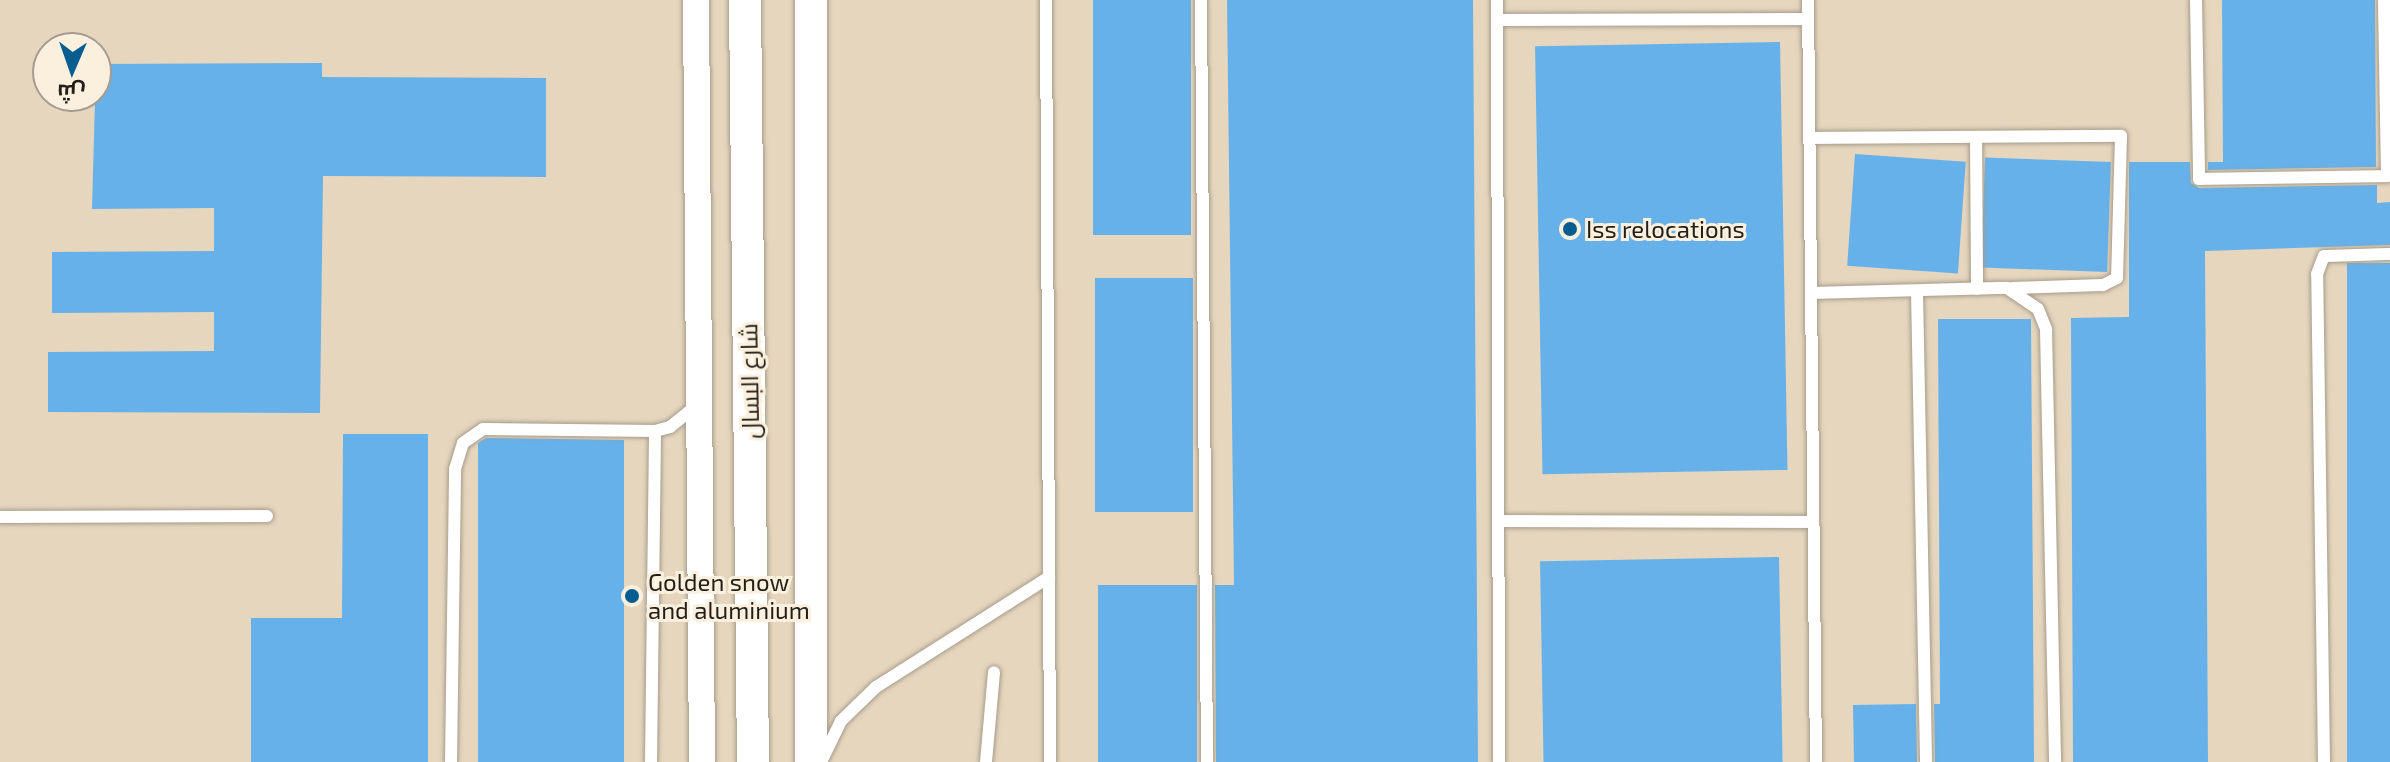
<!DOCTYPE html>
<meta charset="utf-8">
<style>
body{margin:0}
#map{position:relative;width:2390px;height:762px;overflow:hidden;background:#eee3d1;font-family:"Exo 2",Cairo,sans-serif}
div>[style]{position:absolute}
.built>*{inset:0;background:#e6d6be}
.building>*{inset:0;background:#66b1ea;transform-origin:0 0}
.roads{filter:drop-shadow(0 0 2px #a69c8b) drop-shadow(0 0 2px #a69c8b)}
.service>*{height:12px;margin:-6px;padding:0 6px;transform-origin:6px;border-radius:6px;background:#fff}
.minor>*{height:26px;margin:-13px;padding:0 13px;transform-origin:13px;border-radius:13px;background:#fff}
.tertiary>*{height:32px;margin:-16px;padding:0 16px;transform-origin:16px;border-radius:16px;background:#fff}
.dots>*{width:22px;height:22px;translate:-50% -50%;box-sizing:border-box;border:4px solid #fbf0de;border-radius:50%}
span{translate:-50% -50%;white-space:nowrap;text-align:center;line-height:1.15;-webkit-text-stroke:6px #fbf0de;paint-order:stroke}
.poi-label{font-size:24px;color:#231f18}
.left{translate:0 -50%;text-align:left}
.street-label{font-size:24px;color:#231f18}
.north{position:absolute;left:32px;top:32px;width:80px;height:80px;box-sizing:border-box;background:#fbf0de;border:2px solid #a59c8f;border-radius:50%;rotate:182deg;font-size:22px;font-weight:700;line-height:32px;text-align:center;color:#231f18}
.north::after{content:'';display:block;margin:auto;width:28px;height:36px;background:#065d8e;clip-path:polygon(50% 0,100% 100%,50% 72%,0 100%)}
</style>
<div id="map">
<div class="built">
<i style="clip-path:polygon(evenodd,0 0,2390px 0,2390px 762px,0 762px,0 0,48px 48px,96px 48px,96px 96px,48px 96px,48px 48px)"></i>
</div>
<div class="building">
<i style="left:1191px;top:0;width:235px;height:98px;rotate:90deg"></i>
<i style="clip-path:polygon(1227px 0,1473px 0,1478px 762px,1216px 762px,1215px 585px,1234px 585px)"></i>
<i style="clip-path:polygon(2222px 0,2375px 0,2376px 167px,2208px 170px,2208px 162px,2223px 162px)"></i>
<i style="left:1780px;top:42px;width:428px;height:245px;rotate:89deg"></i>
<i style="clip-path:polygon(322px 63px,322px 77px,546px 78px,546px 177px,323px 176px,320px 413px,48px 412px,48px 352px,214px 351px,214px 312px,52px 313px,52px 252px,214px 251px,214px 208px,92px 209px,96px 64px)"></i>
<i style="left:1855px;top:154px;width:111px;height:112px;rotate:4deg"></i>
<i style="left:2111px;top:162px;width:110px;height:126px;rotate:92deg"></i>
<i style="clip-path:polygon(2129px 162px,2190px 162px,2191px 183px,2199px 188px,2377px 185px,2377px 203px,2390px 202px,2390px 245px,2205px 251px,2208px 762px,2073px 762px,2071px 318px,2129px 317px)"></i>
<i style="left:2390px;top:263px;width:499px;height:43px;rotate:90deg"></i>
<i style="left:1193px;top:278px;width:234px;height:98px;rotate:90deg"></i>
<i style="clip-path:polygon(1938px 319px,2031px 319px,2034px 762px,1935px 762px,1934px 704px,1940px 704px)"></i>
<i style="clip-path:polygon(343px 434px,428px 434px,428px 762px,251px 762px,251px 618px,342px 618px)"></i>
<i style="clip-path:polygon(486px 438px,624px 440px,624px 762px,478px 762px,478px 443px)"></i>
<i style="left:1779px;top:557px;width:205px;height:239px;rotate:89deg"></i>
<i style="left:1197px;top:585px;width:177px;height:99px;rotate:90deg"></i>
<i style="left:1916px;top:704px;width:58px;height:63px;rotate:89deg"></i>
</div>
<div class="roads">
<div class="service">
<i style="left:1046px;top:0;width:762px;rotate:89.7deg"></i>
<i style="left:1201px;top:0;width:762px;rotate:89.55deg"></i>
<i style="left:1497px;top:0;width:762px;rotate:89.85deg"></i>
<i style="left:1808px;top:0;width:762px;rotate:89.4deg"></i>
<i style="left:2196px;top:0;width:179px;rotate:89deg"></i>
<i style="left:2199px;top:179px;width:188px;rotate:-0.9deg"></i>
<i style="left:2387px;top:176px;width:176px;rotate:-91deg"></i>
<i style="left:1497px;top:20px;width:311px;rotate:-0.2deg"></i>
<i style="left:1976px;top:137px;width:152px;rotate:89.6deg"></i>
<i style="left:1809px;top:138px;width:312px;rotate:-0.4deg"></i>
<i style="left:2121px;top:136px;width:142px;rotate:91.6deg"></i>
<i style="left:2117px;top:278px;width:16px;rotate:153deg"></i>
<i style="left:2103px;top:285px;width:91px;rotate:178.1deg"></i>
<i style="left:1917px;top:291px;width:471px;rotate:88.9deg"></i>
<i style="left:1811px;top:293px;width:196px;rotate:-1.5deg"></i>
<i style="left:2007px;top:288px;width:37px;rotate:34deg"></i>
<i style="left:2038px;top:309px;width:22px;rotate:68deg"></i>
<i style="left:2046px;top:329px;width:433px;rotate:88.8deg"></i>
<i style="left:0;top:517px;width:267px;rotate:-0.2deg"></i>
<i style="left:1499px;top:521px;width:314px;rotate:0.2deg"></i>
<i style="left:451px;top:762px;width:293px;rotate:-89.2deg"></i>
<i style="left:455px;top:469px;width:27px;rotate:-73deg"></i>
<i style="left:463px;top:443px;width:24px;rotate:-35deg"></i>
<i style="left:483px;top:429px;width:172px;rotate:0.7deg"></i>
<i style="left:655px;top:431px;width:16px;rotate:-15deg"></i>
<i style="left:670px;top:427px;width:36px;rotate:-39deg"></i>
<i style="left:651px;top:762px;width:331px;rotate:-89.3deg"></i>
<i style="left:821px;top:762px;width:46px;rotate:-64deg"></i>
<i style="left:841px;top:721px;width:49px;rotate:-44.2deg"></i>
<i style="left:876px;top:687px;width:205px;rotate:-32.4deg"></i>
<i style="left:986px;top:762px;width:90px;rotate:-84.9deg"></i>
<i style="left:2324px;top:762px;width:488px;rotate:-90.8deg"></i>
<i style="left:2317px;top:274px;width:19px;rotate:-69deg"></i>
<i style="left:2324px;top:256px;width:66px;rotate:-1.7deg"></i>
</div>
<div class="minor">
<i style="left:696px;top:0;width:762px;rotate:89.55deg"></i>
</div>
<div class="tertiary">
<i style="left:745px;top:0;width:762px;rotate:89.4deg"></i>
<i style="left:811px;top:762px;width:762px;rotate:-90deg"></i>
</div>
</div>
<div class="dots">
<i style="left:1570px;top:229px;background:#065d8e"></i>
<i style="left:632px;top:596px;background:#065d8e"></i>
</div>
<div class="poi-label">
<span class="left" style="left:1586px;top:229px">Iss relocations</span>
<span class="left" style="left:648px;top:596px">Golden snow<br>and aluminium</span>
</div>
<div class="street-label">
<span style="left:749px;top:381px;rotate:-91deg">شارع البسال</span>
</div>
<div class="north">ش</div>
</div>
